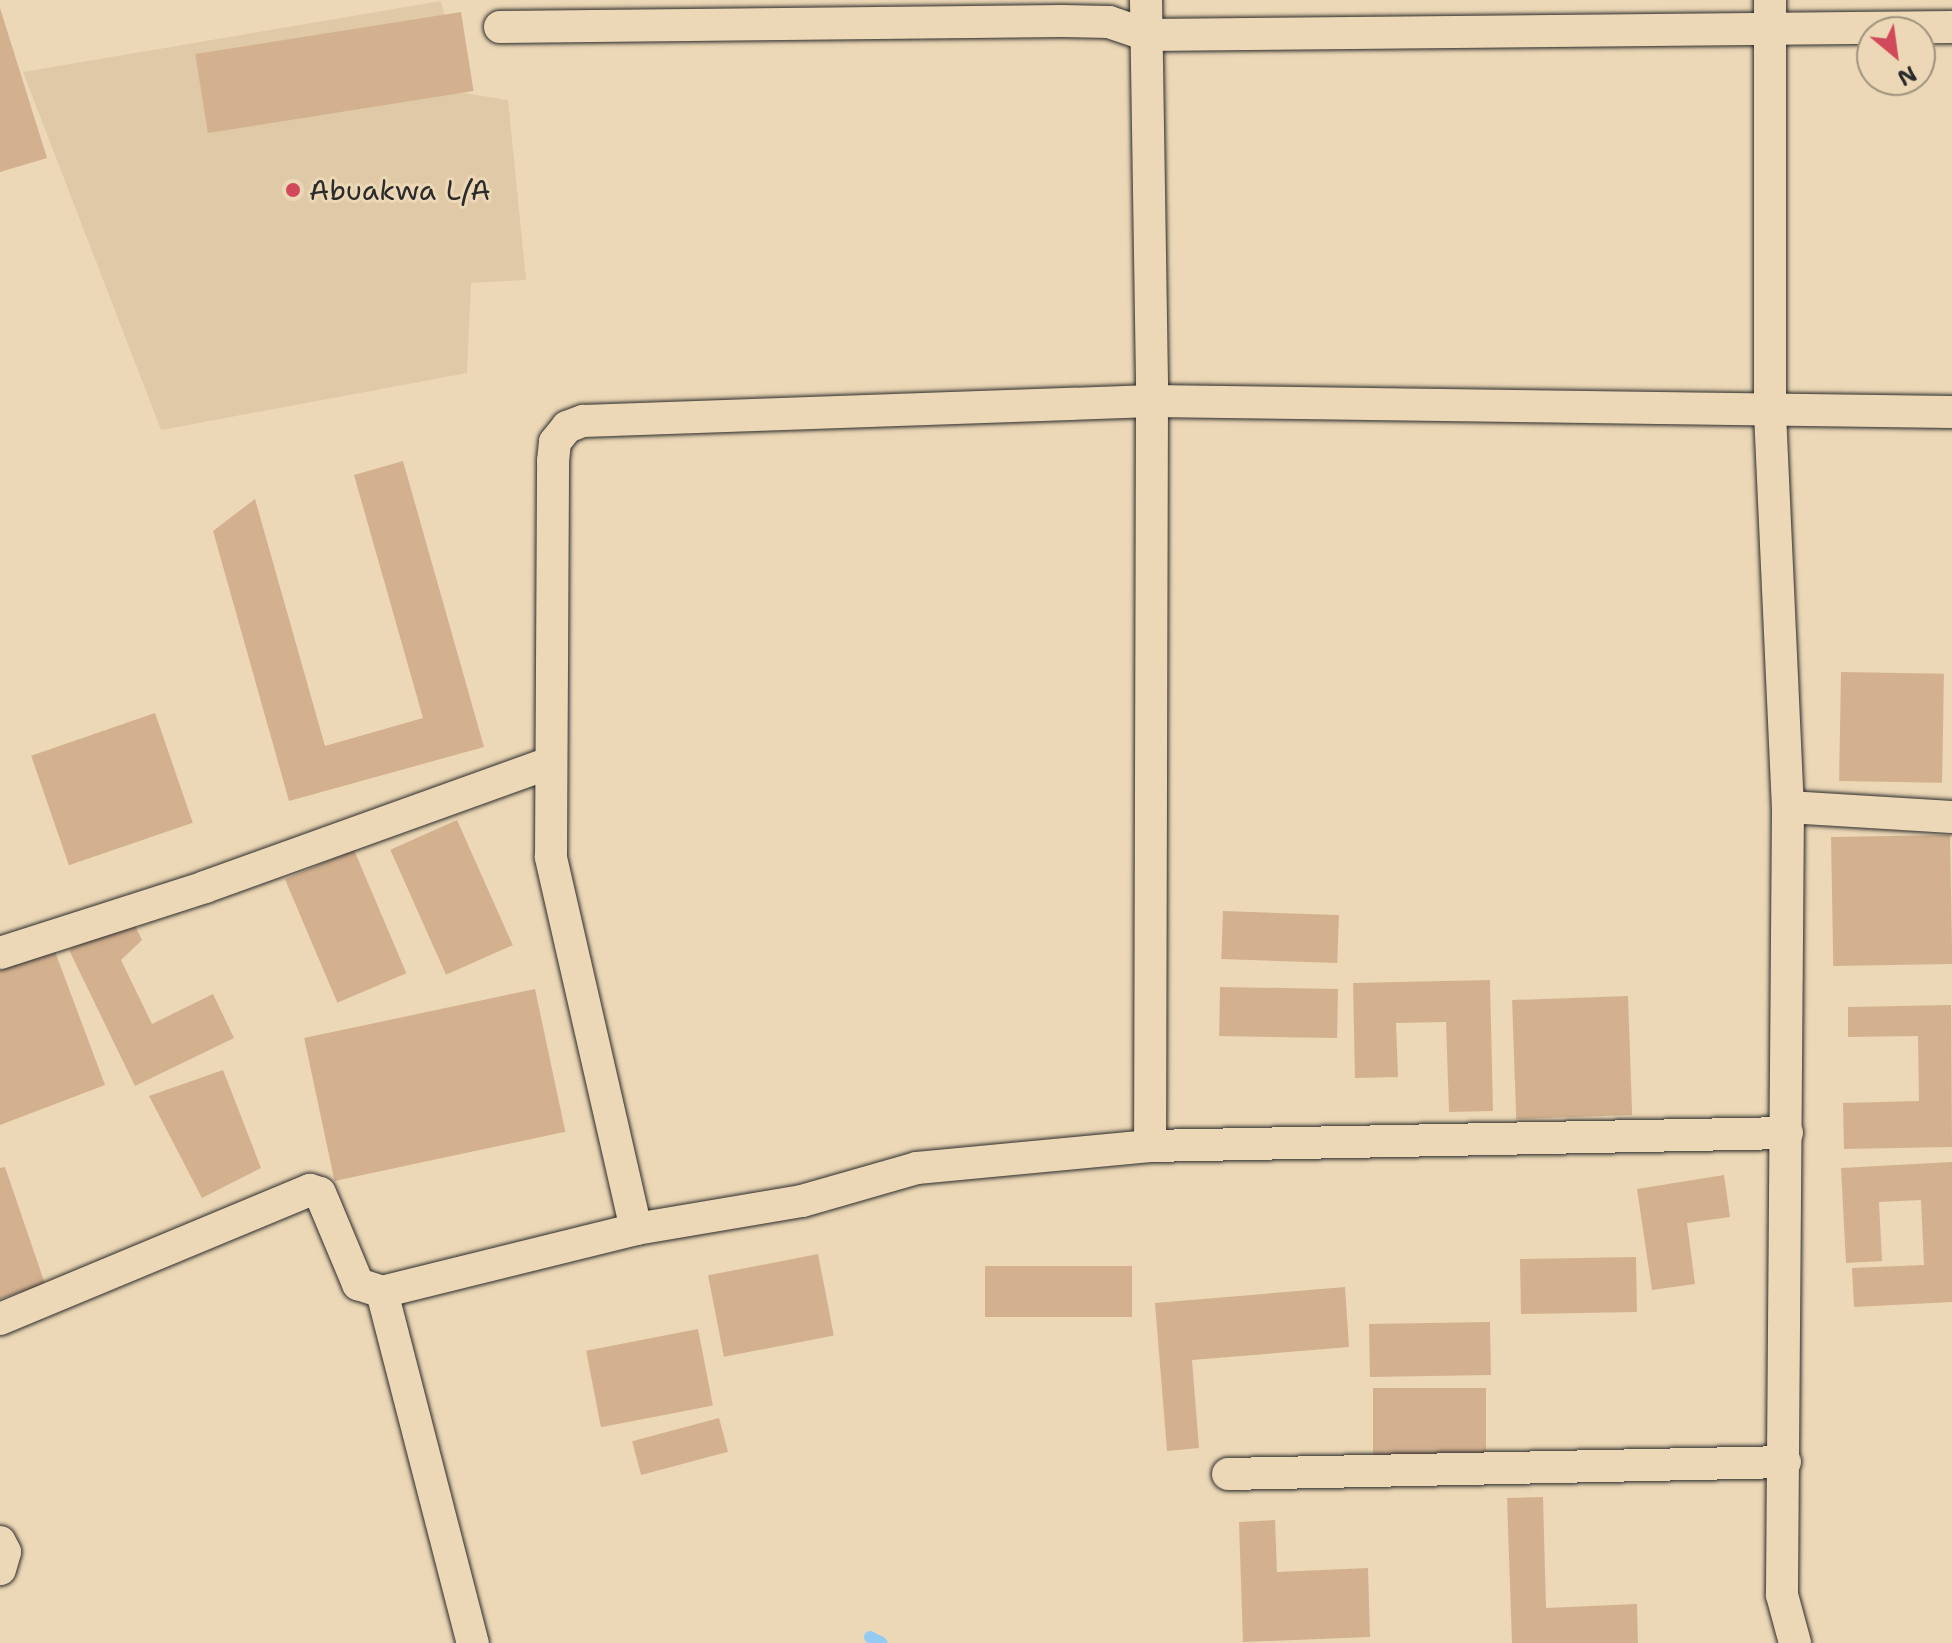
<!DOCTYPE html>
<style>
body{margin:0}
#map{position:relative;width:1952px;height:1643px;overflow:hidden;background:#ecd8b6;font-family:"Shantell Sans",sans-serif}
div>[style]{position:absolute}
.built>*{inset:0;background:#e0c9a7}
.stream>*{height:12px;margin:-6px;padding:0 6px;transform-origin:6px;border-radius:6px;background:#95cbf3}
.building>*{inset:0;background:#d3b18f;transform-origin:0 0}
.roads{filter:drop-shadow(0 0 2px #2b2b2b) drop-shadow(0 0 2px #2b2b2b)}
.minor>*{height:32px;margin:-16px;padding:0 16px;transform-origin:16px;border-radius:16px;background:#ecd8b6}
.dots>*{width:22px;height:22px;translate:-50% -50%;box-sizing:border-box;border:4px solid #ecd8b6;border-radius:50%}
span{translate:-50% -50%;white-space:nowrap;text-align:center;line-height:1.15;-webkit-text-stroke:6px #ecd8b6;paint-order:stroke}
.poi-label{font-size:28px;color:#2b2b2b}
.left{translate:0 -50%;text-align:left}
.north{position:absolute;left:1856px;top:16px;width:80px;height:80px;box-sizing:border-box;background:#ecd8b6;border:2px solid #9f937e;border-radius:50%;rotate:151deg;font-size:22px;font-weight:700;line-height:32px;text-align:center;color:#2b2b2b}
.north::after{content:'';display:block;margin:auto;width:28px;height:36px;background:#d1495b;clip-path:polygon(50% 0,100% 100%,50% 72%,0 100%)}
</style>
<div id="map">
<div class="built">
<i style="clip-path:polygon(441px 1px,463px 93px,508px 100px,526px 280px,471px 283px,467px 373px,161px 430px,23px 72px)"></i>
</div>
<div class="stream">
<i style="left:870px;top:1637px;width:13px;rotate:27deg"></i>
</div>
<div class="building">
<i style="clip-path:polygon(0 8px,47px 158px,0 172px)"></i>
<i style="left:461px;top:12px;width:80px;height:269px;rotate:81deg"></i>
<i style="clip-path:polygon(403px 461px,484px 747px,289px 801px,213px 531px,255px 499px,325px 746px,423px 718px,354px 475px)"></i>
<i style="left:1841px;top:672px;width:103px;height:109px;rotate:1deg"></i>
<i style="left:155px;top:713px;width:116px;height:131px;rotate:71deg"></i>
<i style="left:457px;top:820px;width:137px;height:73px;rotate:66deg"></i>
<i style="left:1950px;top:835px;width:129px;height:119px;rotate:89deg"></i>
<i style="left:354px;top:850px;width:134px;height:75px;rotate:67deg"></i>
<i style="left:1223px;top:911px;width:116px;height:48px;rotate:2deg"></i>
<i style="clip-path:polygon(132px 919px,142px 940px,121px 960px,152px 1024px,213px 994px,234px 1038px,135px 1086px,69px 950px)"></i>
<i style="clip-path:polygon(51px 941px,105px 1085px,0 1125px,0 961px)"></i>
<i style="clip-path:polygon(1490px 980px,1493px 1111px,1449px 1112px,1446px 1022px,1396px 1023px,1398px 1077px,1355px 1078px,1353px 983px)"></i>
<i style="left:1220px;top:987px;width:118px;height:49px;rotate:1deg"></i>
<i style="left:535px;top:989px;width:146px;height:236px;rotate:78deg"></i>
<i style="left:1628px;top:996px;width:119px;height:116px;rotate:88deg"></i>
<i style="clip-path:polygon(1951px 1005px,1952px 1147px,1844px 1149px,1843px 1103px,1919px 1101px,1918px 1036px,1848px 1037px,1848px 1007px)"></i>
<i style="clip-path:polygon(223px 1070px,261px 1168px,202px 1198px,149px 1096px)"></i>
<i style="clip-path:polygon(1952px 1162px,1952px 1302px,1854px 1307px,1852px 1268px,1924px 1265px,1921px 1200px,1879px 1202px,1882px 1261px,1846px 1263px,1841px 1168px)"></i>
<i style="clip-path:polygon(5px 1167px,45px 1284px,0 1299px,0 1168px)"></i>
<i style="clip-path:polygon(1724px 1175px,1730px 1217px,1687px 1223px,1695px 1284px,1652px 1290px,1637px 1189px)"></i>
<i style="left:818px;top:1254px;width:83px;height:112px;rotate:79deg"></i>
<i style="left:1636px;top:1257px;width:55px;height:116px;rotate:89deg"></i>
<i style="left:1132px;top:1266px;width:51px;height:147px;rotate:90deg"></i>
<i style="clip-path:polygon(1345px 1287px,1349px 1347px,1192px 1360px,1199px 1448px,1167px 1451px,1155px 1303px)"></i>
<i style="left:1490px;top:1322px;width:53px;height:121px;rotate:89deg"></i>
<i style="left:698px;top:1329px;width:78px;height:114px;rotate:79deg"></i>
<i style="left:1373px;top:1388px;width:113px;height:70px"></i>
<i style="left:719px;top:1418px;width:35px;height:90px;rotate:75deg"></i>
<i style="clip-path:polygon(1543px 1497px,1546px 1608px,1637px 1604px,1638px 1643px,1512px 1643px,1507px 1498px)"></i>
<i style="clip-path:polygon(1275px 1520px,1277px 1572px,1368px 1568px,1370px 1637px,1243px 1642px,1239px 1522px)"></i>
</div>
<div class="roads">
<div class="minor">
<i style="left:1146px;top:0;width:401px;rotate:89.1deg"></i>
<i style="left:1152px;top:401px;width:745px;rotate:90.15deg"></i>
<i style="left:1770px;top:0;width:413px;rotate:90deg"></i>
<i style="left:1770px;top:413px;width:394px;rotate:87.4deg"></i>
<i style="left:1788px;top:807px;width:788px;rotate:90.44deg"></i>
<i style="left:1782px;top:1595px;width:50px;rotate:74.8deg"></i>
<i style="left:500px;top:27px;width:562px;rotate:-0.61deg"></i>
<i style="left:1062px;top:21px;width:47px;rotate:1.2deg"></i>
<i style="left:1109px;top:22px;width:40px;rotate:18.9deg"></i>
<i style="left:1147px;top:35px;width:805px;rotate:-0.57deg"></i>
<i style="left:1788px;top:807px;width:164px;rotate:3.5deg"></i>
<i style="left:0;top:953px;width:215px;rotate:-17.8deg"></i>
<i style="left:205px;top:887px;width:367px;rotate:-19.8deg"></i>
<i style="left:636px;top:1229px;width:382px;rotate:-102.9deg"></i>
<i style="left:551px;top:857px;width:396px;rotate:-89.7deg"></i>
<i style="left:553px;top:461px;width:19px;rotate:-84deg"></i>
<i style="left:555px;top:442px;width:19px;rotate:-51deg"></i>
<i style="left:567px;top:427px;width:17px;rotate:-21deg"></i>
<i style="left:583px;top:421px;width:569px;rotate:-2.01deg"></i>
<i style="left:1152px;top:401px;width:800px;rotate:0.79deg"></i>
<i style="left:382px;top:1292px;width:363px;rotate:75.5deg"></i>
<i style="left:0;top:1319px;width:336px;rotate:-22.6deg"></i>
<i style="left:310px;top:1190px;width:10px;rotate:17deg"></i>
<i style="left:320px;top:1193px;width:99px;rotate:67.3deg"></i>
<i style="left:358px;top:1284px;width:25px;rotate:18deg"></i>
<i style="left:382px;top:1292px;width:262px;rotate:-13.9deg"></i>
<i style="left:636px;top:1229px;width:168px;rotate:-9.6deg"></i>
<i style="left:802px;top:1201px;width:120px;rotate:-16deg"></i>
<i style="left:917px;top:1168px;width:234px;rotate:-5.4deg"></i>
<i style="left:1150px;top:1146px;width:637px;rotate:-1.17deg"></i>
<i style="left:1228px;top:1474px;width:557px;rotate:-1.23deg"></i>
<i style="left:0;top:1542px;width:11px;rotate:63deg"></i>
<i style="left:5px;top:1552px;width:18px;rotate:106deg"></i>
</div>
</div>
<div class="dots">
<i style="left:293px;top:190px;background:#d1495b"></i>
</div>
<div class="poi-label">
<span class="left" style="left:309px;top:190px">Abuakwa L/A</span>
</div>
<div class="north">N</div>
</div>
